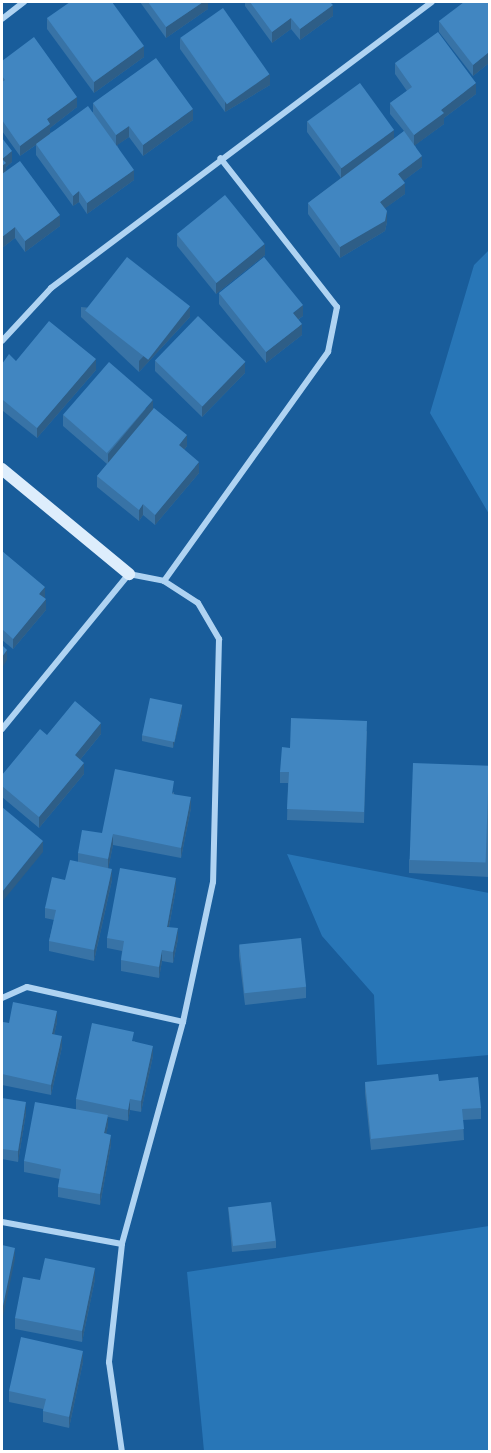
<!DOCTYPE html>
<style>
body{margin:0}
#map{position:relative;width:491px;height:1453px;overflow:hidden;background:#195d9b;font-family:"DM Sans",sans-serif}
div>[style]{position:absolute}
.green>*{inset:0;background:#2876b7}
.street>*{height:6px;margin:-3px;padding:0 3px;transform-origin:3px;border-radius:3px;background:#afd3f2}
.secondary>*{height:12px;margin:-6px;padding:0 6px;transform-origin:6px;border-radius:6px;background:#ddedfc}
.wall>*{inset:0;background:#3873a6}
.shaded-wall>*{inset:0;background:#2e5e87}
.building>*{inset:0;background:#4186c1;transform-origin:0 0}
span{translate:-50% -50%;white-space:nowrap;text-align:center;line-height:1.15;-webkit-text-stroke:4.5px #195d9b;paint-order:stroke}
.frame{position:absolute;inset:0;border:3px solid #fff;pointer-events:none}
</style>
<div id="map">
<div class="green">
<i style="clip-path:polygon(489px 250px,489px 249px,489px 514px,430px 413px,474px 265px)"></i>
<i style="clip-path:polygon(287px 854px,489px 893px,489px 1055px,377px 1065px,374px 995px,322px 936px)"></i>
<i style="clip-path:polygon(489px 1226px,489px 1451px,204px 1451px,187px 1272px)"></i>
</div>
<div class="street">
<i style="left:2px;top:19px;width:28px;rotate:-38deg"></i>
<i style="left:2px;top:341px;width:72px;rotate:-47.2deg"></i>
<i style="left:51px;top:288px;width:476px;rotate:-36.9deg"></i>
<i style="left:164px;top:581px;width:282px;rotate:-54.4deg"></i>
<i style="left:328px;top:352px;width:46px;rotate:-78.7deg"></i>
<i style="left:337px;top:307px;width:189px;rotate:-128.1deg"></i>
<i style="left:2px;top:729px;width:200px;rotate:-50.7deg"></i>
<i style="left:129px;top:574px;width:36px;rotate:11deg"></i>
<i style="left:164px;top:581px;width:40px;rotate:32.9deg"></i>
<i style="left:198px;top:603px;width:42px;rotate:59.7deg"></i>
<i style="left:219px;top:639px;width:243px;rotate:91.4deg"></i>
<i style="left:213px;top:882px;width:143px;rotate:102.1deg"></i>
<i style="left:183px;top:1022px;width:230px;rotate:105.4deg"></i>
<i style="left:122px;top:1244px;width:119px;rotate:96.3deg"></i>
<i style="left:109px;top:1362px;width:91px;rotate:81.8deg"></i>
<i style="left:2px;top:998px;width:27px;rotate:-24deg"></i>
<i style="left:27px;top:987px;width:160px;rotate:12.6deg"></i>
<i style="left:2px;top:1222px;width:122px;rotate:10.4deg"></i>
</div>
<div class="secondary">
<i style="left:2px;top:469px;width:165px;rotate:39.6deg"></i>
</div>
<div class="wall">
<i style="clip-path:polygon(140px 2px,208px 2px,208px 9px,166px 38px)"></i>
<i style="clip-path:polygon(245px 2px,330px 2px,333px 16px,300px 40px,291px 29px,272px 43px,245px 6px)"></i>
<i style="clip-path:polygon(489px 2px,489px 63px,473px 76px,439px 32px,439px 21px)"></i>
<i style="clip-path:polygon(47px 18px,144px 57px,94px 93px,47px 29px)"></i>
<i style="clip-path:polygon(180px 38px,270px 85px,225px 112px,180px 49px)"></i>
<i style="clip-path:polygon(2px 61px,77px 107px,50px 128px,50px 133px,93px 112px,93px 103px,193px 120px,143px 156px,129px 137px,117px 145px,134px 180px,87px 214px,79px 202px,73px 206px,36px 155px,36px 145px,20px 156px,2px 131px)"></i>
<i style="clip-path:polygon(395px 63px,476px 94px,444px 118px,444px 124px,415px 145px,422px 167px,403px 181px,405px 194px,385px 208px,387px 222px,385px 231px,340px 258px,308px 214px,308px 203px,341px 178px,307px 132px,307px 121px,394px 139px,404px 131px,390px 114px,390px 103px,407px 91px,395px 74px)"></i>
<i style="clip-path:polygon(2px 138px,12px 162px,6px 167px,6px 171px,60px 226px,25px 252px,15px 238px,2px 248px)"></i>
<i style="clip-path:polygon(177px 235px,265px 255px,216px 294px,177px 246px)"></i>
<i style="clip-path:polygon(219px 293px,303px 316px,298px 320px,302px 335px,266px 363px,219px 304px)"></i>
<i style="clip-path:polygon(81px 307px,190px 317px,139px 372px,81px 317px)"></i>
<i style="clip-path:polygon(16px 361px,96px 370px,37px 438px,3px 411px,2px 405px,2px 364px)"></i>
<i style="clip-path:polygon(155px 361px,245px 373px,202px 417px,155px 371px)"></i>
<i style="clip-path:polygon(153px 408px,187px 446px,184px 450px,199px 473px,155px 525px,143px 515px,139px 521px,97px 487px,97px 476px,107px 464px,63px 426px,63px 415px)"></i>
<i style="clip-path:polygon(2px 551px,45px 598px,46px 610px,13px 649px,2px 640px)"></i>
<i style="clip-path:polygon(182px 712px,173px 748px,142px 741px,142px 735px)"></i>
<i style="clip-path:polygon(367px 731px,364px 823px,287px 820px,288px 783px,280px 783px,280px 772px,290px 748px)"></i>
<i style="clip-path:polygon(101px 734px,80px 760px,84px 774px,39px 828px,2px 797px,2px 775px,47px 735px)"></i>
<i style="clip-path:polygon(489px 766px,489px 877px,409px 873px,409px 860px)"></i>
<i style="clip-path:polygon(174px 792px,174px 794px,191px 808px,181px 858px,113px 845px,108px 869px,112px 880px,94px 961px,49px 951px,49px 941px,54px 920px,45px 918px,45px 908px,78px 862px,78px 853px,102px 833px)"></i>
<i style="clip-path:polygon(176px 889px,169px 927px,178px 939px,173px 963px,162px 961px,159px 978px,121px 971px,121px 960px,122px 951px,107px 948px,107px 938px)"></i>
<i style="clip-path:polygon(239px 945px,306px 987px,306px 998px,245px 1005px,239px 956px)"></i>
<i style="clip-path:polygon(2px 1022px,9px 1023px,57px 1022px,54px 1035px,62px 1047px,51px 1095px,2px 1085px)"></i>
<i style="clip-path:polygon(134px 1041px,153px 1056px,141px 1112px,130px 1110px,128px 1121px,108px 1117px,108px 1126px,106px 1133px,111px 1145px,100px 1205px,58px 1197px,58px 1187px,60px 1179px,24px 1172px,24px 1161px,76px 1109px,76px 1099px)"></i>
<i style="clip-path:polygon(439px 1081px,481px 1108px,481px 1119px,463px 1120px,464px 1140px,371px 1150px,365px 1093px,365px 1082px)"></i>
<i style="clip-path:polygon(2px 1098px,26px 1113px,18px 1162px,2px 1159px)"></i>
<i style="clip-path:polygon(228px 1207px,276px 1241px,276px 1248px,232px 1252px)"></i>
<i style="clip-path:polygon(95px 1279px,82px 1342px,15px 1329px,15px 1318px)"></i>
<i style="clip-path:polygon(83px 1362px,69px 1428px,43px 1422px,43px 1409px,9px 1402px,9px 1391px)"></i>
</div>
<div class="shaded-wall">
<i style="clip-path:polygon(203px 2px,208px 2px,208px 9px,166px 38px,166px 27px)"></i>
<i style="clip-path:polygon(333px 5px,333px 16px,300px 40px,300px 29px)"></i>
<i style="clip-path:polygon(291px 18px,291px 29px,272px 43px,272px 32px)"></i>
<i style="clip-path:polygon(144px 46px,144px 57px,94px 93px,94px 82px)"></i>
<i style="clip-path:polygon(489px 52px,489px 63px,473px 76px,473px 65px)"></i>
<i style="clip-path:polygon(270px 74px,270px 85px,225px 112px,225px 101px)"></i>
<i style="clip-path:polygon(476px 83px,476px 94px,444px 118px,444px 124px,414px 146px,414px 135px,441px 110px)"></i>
<i style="clip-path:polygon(77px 97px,77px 107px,50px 128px,50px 135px,20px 156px,20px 146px,47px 119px)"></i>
<i style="clip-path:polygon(193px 109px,193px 120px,143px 156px,143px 145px)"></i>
<i style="clip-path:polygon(129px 126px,129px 137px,116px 146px,116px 135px)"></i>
<i style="clip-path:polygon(394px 130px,394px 140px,341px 179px,341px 168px)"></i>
<i style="clip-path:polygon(12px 151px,12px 162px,6px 167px,6px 174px,2px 177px,2px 159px)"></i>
<i style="clip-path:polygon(422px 156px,422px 167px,398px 185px,398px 174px)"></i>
<i style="clip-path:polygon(134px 170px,134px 180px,87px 214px,87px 203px)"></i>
<i style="clip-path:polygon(405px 183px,405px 194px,380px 212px,380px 202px)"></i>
<i style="clip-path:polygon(79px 191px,79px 202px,73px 206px,73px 196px)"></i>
<i style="clip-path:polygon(387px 211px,387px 222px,385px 231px,340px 258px,340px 247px)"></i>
<i style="clip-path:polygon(60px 215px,60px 226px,25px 252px,25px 241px)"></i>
<i style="clip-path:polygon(15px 227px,15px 238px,2px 248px,2px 237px)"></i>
<i style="clip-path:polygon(265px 244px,265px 255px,216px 294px,216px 283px)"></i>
<i style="clip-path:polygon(303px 305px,303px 316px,293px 323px,293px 313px)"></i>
<i style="clip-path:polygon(190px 307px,190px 317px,139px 372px,139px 361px)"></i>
<i style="clip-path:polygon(302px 324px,302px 335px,266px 363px,266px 352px)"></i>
<i style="clip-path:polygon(96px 359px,96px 370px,37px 438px,37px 428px)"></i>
<i style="clip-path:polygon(245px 362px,245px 373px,202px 417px,202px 406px)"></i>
<i style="clip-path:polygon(153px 400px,153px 411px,108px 465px,108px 454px)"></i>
<i style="clip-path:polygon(187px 435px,187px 446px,179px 456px,179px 445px)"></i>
<i style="clip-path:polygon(199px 462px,199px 473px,155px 525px,155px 515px)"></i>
<i style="clip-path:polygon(143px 504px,143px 515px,139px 521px,139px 510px)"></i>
<i style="clip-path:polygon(45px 587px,45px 598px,39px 605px,39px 594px)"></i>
<i style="clip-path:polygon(46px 599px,46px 610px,13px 649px,13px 639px)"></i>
<i style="clip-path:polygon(7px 650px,7px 660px,2px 668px,2px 657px)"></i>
<i style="clip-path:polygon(182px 705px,182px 712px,173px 748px,173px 742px)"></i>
<i style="clip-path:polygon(101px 723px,101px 734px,75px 766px,75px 755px)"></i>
<i style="clip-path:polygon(84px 763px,84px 774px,39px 828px,39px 817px)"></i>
<i style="clip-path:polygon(191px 797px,191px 808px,181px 858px,181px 848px)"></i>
<i style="clip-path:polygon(113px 834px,113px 845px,108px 870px,108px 859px)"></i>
<i style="clip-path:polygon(43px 841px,43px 852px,2px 902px,2px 892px)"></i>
<i style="clip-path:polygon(112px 869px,112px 880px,94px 961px,94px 950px)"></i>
<i style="clip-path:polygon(176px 878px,176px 889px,167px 937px,167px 927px)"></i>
<i style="clip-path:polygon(178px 928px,178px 939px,173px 963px,173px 952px)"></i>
<i style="clip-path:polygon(162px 950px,162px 961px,159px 978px,159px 967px)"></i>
<i style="clip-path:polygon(57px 1011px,57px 1022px,52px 1045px,52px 1034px)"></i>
<i style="clip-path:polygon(62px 1036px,62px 1047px,51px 1095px,51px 1085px)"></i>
<i style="clip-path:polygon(153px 1046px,153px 1056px,141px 1112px,141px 1101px)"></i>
<i style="clip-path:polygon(130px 1099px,130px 1110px,128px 1121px,128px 1110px)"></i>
<i style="clip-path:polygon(26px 1102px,26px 1113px,18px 1162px,18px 1151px)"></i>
<i style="clip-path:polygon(108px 1115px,108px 1126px,104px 1144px,104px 1133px)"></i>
<i style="clip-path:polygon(111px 1135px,111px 1145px,100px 1205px,100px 1194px)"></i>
<i style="clip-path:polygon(15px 1248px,15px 1259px,2px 1322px,2px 1311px)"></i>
<i style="clip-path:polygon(95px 1268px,95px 1279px,82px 1342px,82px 1331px)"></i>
<i style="clip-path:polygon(83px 1351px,83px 1362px,69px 1428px,69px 1417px)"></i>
</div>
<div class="building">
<i style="clip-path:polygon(70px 2px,112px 2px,144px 46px,94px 82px,47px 18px)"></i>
<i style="clip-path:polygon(148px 2px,203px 2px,166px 27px)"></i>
<i style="clip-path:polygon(250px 2px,330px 2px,333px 5px,300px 29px,291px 18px,272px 32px)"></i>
<i style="clip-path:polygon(464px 2px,489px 2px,489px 52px,473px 65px,439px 21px)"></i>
<i style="left:223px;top:8px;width:81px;height:52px;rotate:55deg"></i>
<i style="clip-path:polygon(438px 32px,476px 83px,441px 110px,444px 113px,414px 135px,390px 103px,412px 87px,395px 63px)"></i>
<i style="clip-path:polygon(34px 37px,77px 97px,47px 119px,50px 124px,20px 146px,2px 120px,2px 82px,5px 80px,2px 76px,2px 61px)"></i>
<i style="clip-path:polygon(156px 58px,193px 109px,143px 145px,129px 126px,116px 135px,93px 103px)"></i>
<i style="left:360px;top:83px;width:58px;height:65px;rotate:54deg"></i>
<i style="clip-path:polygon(88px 106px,134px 170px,87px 203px,79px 191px,73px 196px,36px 144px)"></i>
<i style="clip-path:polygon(404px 131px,422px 156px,398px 174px,405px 183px,380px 202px,387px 211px,385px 221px,340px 247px,308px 203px)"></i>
<i style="clip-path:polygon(2px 138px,12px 151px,2px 159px,6px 163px,2px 166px)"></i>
<i style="clip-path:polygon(20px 161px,60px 215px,25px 241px,15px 227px,2px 237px,2px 174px)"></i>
<i style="left:225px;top:195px;width:63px;height:62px;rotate:51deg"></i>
<i style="left:127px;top:257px;width:80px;height:68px;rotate:38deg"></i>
<i style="clip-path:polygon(264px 257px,303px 305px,293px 313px,302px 324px,266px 352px,219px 293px)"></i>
<i style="left:198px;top:316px;width:66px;height:62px;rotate:44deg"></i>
<i style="clip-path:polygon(49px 321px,96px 359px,37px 428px,3px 400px,2px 394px,2px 364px,9px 354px,16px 361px)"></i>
<i style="left:109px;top:362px;width:58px;height:70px;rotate:41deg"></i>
<i style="clip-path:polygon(154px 408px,187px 435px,179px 445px,199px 462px,155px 515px,143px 504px,139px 510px,97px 476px)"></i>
<i style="clip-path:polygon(2px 551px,45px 587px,39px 594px,46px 599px,13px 639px,2px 629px)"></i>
<i style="clip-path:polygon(2px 645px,7px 650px,2px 657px)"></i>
<i style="left:150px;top:698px;width:33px;height:38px;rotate:12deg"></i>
<i style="clip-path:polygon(75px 701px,101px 723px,75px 755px,84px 763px,39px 817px,2px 786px,2px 775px,40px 729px,47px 735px)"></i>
<i style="clip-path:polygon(291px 718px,367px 721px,364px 812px,287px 809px,289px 772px,280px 772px,282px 747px,290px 748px)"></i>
<i style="left:413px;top:763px;width:76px;height:97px;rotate:2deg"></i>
<i style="clip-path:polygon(115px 769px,174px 781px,172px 794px,191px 797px,181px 848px,113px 834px,108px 859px,78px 853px,82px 830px,102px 833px)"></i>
<i style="clip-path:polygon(2px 807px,43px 841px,2px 892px)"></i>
<i style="clip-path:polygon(70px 860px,112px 869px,94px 950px,49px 941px,56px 910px,45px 908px,52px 877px,65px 880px)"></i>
<i style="clip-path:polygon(120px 868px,176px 878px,167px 927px,178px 928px,173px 952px,162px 950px,159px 967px,121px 960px,124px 941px,107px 938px)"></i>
<i style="left:301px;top:938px;width:49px;height:62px;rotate:84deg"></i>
<i style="clip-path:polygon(13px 1002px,57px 1011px,52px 1034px,62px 1036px,51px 1085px,2px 1074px,2px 1022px,9px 1023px)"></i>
<i style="clip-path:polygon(92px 1023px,134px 1032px,132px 1041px,153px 1046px,141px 1101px,130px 1099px,128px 1110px,76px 1099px)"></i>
<i style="clip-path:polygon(438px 1074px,439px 1081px,478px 1077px,481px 1108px,462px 1109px,464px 1129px,371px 1139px,365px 1082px)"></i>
<i style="clip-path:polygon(2px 1098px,26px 1102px,18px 1151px,2px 1149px)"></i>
<i style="clip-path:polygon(35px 1102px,108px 1115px,104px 1133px,111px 1135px,100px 1194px,58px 1187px,61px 1169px,24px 1161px)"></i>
<i style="left:271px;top:1202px;width:39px;height:43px;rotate:83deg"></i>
<i style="clip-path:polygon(2px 1245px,15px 1248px,2px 1311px)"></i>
<i style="clip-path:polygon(45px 1258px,95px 1268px,82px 1331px,15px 1318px,23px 1277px,40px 1280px)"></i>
<i style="clip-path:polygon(21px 1337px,83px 1351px,69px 1417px,43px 1411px,46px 1399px,9px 1391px)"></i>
</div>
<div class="frame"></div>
</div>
